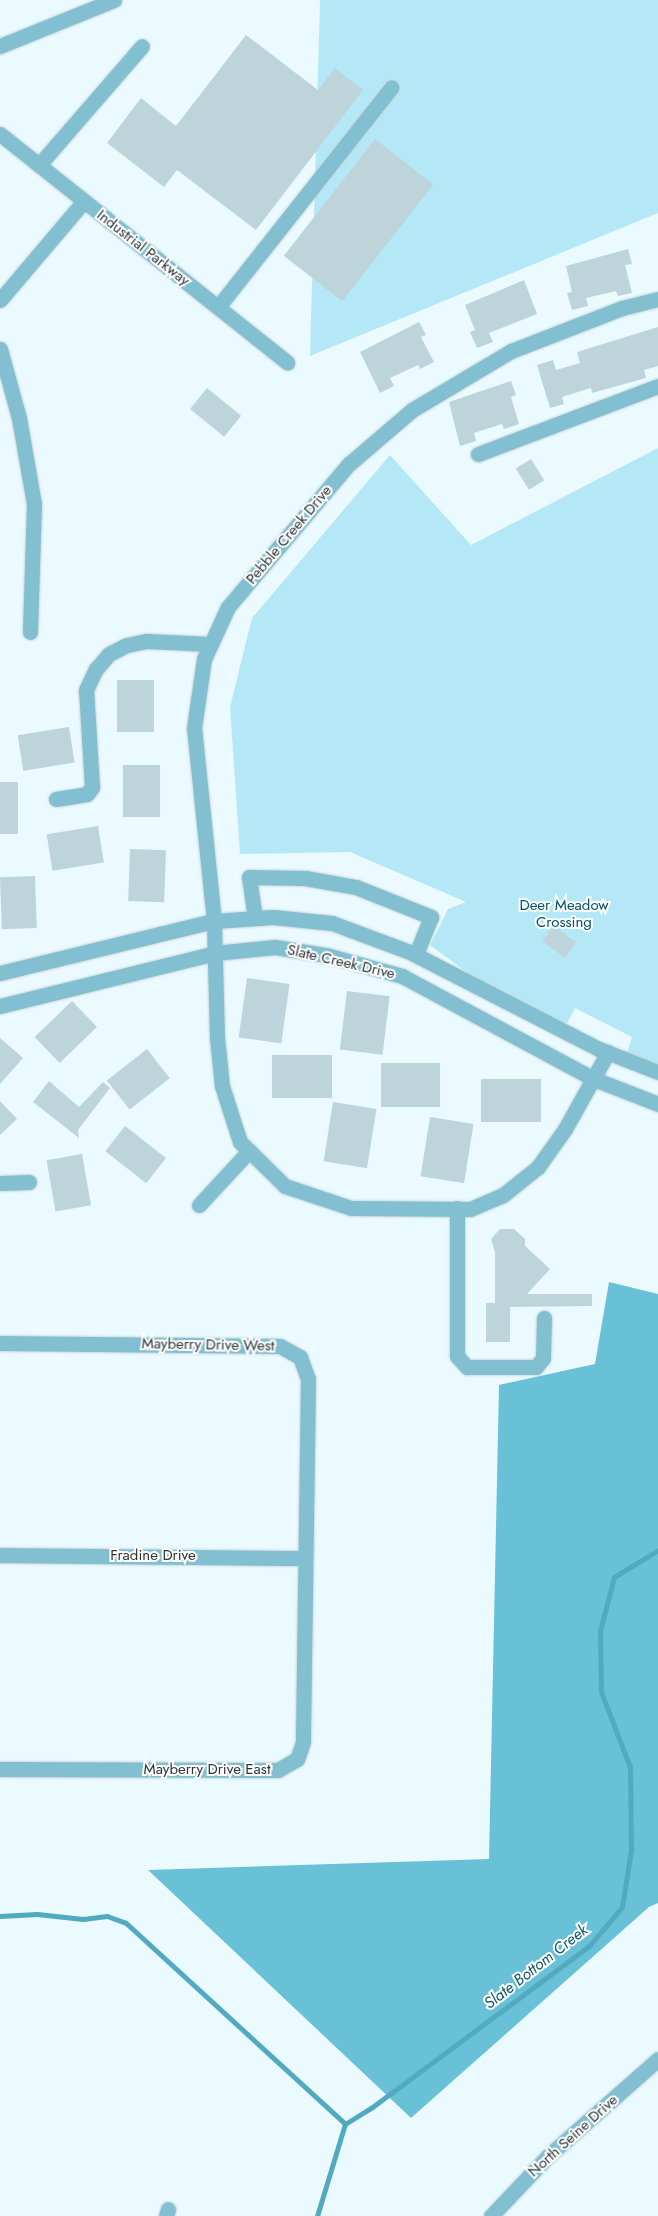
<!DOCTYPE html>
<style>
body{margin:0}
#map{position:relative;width:658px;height:2216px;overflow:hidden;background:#ebfafe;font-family:Jost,sans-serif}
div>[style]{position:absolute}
.green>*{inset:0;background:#b5e8f6}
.forest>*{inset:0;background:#69c1d7}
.stream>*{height:5px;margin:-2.5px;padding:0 2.5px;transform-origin:2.5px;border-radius:2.5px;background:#52aac0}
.building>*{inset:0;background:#bdd4db;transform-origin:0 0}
.roads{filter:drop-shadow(0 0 1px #c8d6da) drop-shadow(0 0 1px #c8d6da)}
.minor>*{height:15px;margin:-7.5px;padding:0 7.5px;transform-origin:7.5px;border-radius:7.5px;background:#82c0d1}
span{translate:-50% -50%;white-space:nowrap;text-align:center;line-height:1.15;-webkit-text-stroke:4px #fff;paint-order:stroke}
.street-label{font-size:15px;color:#2b3437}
.park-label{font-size:15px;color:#005262}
.water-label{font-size:16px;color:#0f5a6a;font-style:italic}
</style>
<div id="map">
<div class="green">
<i style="clip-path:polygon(320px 0,658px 0,658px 213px,310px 356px)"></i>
<i style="clip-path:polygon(658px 448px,658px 1064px,627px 1053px,632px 1037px,575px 1008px,566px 1025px,473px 977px,430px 945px,448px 909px,466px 902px,350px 852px,240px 854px,230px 707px,252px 618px,390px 455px,471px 545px)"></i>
</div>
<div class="forest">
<i style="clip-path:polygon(609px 1282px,658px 1294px,658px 1903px,649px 1907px,411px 2118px,148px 1870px,489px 1859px,499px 1385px,595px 1364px)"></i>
</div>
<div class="stream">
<i style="left:0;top:1916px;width:37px;rotate:-3deg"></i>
<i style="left:37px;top:1914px;width:46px;rotate:6.2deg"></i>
<i style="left:83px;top:1919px;width:24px;rotate:-7deg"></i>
<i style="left:107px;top:1916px;width:20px;rotate:20deg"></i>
<i style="left:126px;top:1923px;width:297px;rotate:42.5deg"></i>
<i style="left:317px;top:2216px;width:96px;rotate:-73.1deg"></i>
<i style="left:345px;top:2124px;width:31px;rotate:-32deg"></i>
<i style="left:371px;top:2108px;width:272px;rotate:-36.6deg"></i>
<i style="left:589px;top:1946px;width:51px;rotate:-49.8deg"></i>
<i style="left:622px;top:1907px;width:58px;rotate:-81deg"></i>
<i style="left:631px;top:1850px;width:83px;rotate:-90.7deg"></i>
<i style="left:630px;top:1767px;width:80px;rotate:-111.1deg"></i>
<i style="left:601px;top:1692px;width:61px;rotate:-90.9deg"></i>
<i style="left:600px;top:1631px;width:56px;rotate:-75.5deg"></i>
<i style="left:614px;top:1577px;width:52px;rotate:-31.5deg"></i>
</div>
<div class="building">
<i style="clip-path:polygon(246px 35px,318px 90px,335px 68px,363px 90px,256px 230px,177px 170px,164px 187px,107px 143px,141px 98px,176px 126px)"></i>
<i style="left:375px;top:139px;width:74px;height:148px;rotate:38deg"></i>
<i style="clip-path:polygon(628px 249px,632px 264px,625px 265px,632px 293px,618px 296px,616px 291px,586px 298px,588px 306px,572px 310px,567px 293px,572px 292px,566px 266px)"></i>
<i style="clip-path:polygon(524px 280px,537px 314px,489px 333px,493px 342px,477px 348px,470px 332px,475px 330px,465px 305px)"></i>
<i style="clip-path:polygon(419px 322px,426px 335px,421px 337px,434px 362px,420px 369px,418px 365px,390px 378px,394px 386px,380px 393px,360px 352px)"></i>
<i style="clip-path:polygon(658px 327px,658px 366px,644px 370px,646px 378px,592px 393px,591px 388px,562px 397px,564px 404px,550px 408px,537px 365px,553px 360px,556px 370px,580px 363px,577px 352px)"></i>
<i style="clip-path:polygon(511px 381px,516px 395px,511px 397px,519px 424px,504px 429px,502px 424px,474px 433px,476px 441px,460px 446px,449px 402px)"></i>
<i style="left:207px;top:388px;width:44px;height:27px;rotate:39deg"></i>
<i style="left:531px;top:459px;width:25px;height:18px;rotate:58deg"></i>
<i style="left:117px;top:680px;width:37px;height:52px"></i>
<i style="left:69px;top:727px;width:36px;height:52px;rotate:81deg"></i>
<i style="left:123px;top:765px;width:37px;height:52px"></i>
<i style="left:0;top:782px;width:18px;height:52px"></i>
<i style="left:98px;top:826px;width:37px;height:52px;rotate:81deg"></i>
<i style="left:130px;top:849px;width:36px;height:52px;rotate:2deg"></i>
<i style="left:35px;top:876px;width:52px;height:35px;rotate:88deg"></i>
<i style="left:553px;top:926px;width:28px;height:19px;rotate:35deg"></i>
<i style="left:247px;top:978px;width:43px;height:60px;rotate:8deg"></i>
<i style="left:347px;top:991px;width:43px;height:59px;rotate:7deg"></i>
<i style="left:72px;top:1001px;width:36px;height:52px;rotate:46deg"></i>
<i style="clip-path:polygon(0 1038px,23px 1058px,0 1084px)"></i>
<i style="left:147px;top:1049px;width:37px;height:51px;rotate:52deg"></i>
<i style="left:272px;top:1055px;width:60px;height:43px"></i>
<i style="left:381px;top:1063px;width:59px;height:44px"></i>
<i style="left:481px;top:1079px;width:60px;height:43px"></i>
<i style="clip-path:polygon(49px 1081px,79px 1107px,103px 1082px,110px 1088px,78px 1130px,79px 1138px,33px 1102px)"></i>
<i style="clip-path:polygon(0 1101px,17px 1119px,0 1135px)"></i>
<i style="left:333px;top:1102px;width:44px;height:60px;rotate:9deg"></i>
<i style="left:430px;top:1117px;width:44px;height:60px;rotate:9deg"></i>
<i style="left:125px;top:1126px;width:52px;height:32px;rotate:38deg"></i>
<i style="left:82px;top:1154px;width:52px;height:36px;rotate:80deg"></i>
<i style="clip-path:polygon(500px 1229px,514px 1229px,525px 1239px,525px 1246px,550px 1269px,527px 1294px,592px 1294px,592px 1306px,510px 1307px,510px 1342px,486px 1342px,486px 1303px,495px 1303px,495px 1252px,491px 1239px)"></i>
</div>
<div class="roads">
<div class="minor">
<i style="left:0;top:46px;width:123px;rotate:-22deg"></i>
<i style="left:0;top:134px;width:367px;rotate:38.5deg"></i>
<i style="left:39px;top:165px;width:157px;rotate:-49.1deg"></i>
<i style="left:0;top:300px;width:130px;rotate:-49.7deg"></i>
<i style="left:218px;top:307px;width:280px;rotate:-51.7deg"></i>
<i style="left:0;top:349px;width:72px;rotate:74.6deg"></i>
<i style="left:19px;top:418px;width:87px;rotate:80.1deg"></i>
<i style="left:34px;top:504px;width:128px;rotate:91.8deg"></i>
<i style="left:478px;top:454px;width:192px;rotate:-20.7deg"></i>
<i style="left:56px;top:799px;width:31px;rotate:-9deg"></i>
<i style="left:87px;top:794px;width:9px;rotate:-54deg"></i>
<i style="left:92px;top:787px;width:97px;rotate:-93.5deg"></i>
<i style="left:86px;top:690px;width:23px;rotate:-65deg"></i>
<i style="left:96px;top:669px;width:20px;rotate:-49deg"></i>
<i style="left:109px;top:654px;width:20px;rotate:-27deg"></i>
<i style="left:127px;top:645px;width:19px;rotate:-12deg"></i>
<i style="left:146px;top:641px;width:65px;rotate:2.6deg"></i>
<i style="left:255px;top:918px;width:41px;rotate:-98.3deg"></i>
<i style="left:249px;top:877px;width:56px;rotate:1deg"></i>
<i style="left:305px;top:878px;width:52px;rotate:10deg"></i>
<i style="left:356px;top:887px;width:81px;rotate:21.8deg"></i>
<i style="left:431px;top:917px;width:40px;rotate:112deg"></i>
<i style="left:0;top:973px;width:220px;rotate:-13.7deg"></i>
<i style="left:214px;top:921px;width:59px;rotate:-3.9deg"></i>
<i style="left:273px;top:917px;width:59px;rotate:5.8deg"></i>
<i style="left:332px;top:923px;width:83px;rotate:20.4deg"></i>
<i style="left:410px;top:952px;width:212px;rotate:27.2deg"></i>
<i style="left:599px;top:1049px;width:63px;rotate:21.3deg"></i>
<i style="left:0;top:1006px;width:221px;rotate:-13.8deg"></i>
<i style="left:215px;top:953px;width:60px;rotate:-5.7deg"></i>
<i style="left:275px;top:947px;width:52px;rotate:8.9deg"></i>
<i style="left:326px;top:955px;width:79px;rotate:15.4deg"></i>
<i style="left:402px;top:976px;width:218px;rotate:28.2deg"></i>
<i style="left:594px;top:1079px;width:69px;rotate:21.3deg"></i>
<i style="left:608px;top:1052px;width:88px;rotate:119.2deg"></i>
<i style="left:565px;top:1129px;width:47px;rotate:125.4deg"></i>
<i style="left:538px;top:1167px;width:45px;rotate:141.3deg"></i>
<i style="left:503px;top:1195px;width:36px;rotate:157deg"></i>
<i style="left:470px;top:1209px;width:119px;rotate:-179.5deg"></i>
<i style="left:351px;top:1208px;width:70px;rotate:-161.6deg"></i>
<i style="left:285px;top:1186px;width:63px;rotate:-135.6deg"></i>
<i style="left:240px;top:1142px;width:59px;rotate:-107.8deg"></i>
<i style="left:222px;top:1086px;width:48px;rotate:-95.9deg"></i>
<i style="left:217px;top:1038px;width:117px;rotate:-91.5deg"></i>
<i style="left:214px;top:921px;width:194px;rotate:-95.9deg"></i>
<i style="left:194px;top:728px;width:70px;rotate:-81.8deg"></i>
<i style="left:204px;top:659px;width:57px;rotate:-65.2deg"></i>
<i style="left:228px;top:607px;width:187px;rotate:-49.8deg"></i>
<i style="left:349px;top:464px;width:83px;rotate:-40.6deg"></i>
<i style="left:412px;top:410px;width:115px;rotate:-30.8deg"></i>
<i style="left:511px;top:351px;width:119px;rotate:-21.2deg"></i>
<i style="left:622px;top:308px;width:37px;rotate:-14deg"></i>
<i style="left:0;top:1183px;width:29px;rotate:-2deg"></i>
<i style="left:199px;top:1205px;width:74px;rotate:-47.2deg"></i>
<i style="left:457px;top:1208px;width:148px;rotate:90deg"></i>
<i style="left:457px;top:1356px;width:15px;rotate:48deg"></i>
<i style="left:467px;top:1367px;width:69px"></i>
<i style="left:536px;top:1367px;width:11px;rotate:-52deg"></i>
<i style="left:543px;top:1358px;width:40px;rotate:-88.6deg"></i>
<i style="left:0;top:1343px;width:280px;rotate:0.6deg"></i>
<i style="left:280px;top:1346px;width:23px;rotate:29deg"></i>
<i style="left:300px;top:1357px;width:23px;rotate:70deg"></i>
<i style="left:308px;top:1379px;width:363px;rotate:90.8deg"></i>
<i style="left:303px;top:1742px;width:18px;rotate:109deg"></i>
<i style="left:297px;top:1759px;width:22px;rotate:150deg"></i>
<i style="left:278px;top:1770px;width:278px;rotate:-179.8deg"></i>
<i style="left:0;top:1555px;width:305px;rotate:0.6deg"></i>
<i style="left:166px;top:2216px;width:7px;rotate:-74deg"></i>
<i style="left:491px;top:2216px;width:81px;rotate:-46.5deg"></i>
<i style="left:547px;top:2157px;width:148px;rotate:-41.4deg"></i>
</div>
</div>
<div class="street-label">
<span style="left:143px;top:248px;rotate:38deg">Industrial Parkway</span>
<span style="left:289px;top:535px;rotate:-50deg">Pebble Creek Drive</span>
<span style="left:341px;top:962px;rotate:13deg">Slate Creek Drive</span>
<span style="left:208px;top:1345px;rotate:1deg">Mayberry Drive West</span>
<span style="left:153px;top:1556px">Fradine Drive</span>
<span style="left:207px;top:1770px">Mayberry Drive East</span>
<span style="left:573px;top:2136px;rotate:-42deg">North Seine Drive</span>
</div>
<div class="park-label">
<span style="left:564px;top:914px">Deer Meadow<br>Crossing</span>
</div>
<div class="water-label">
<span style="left:536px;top:1967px;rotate:-38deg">Slate Bottom Creek</span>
</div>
</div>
